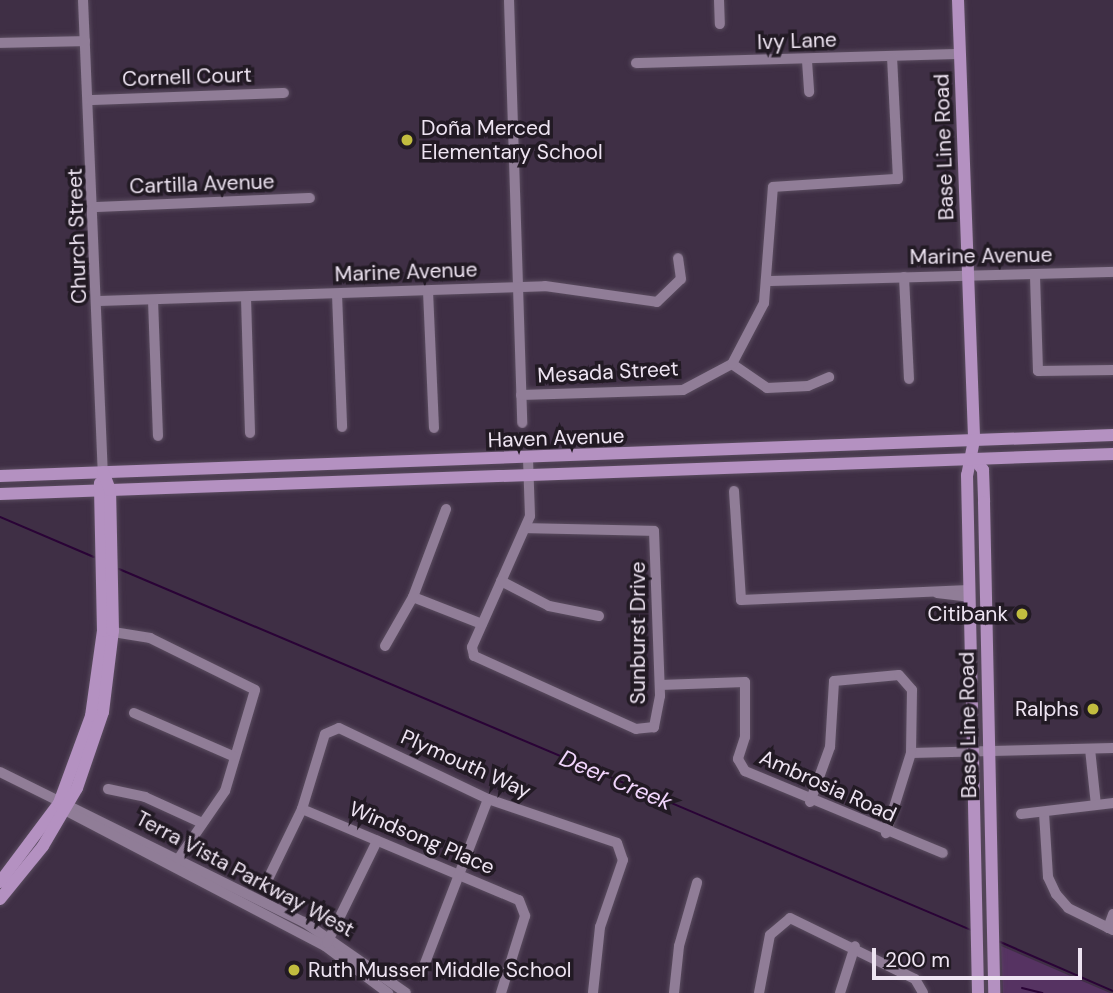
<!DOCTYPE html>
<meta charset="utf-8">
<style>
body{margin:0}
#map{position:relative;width:1113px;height:993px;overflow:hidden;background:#3f2f45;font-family:"DM Sans",sans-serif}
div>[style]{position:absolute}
.green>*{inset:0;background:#563362}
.stream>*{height:2px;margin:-1px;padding:0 1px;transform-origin:1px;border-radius:1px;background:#2a0336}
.roads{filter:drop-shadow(0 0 2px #5a4c5f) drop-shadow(0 0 2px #5a4c5f)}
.minor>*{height:10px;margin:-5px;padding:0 5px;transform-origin:5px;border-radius:5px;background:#907d97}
.major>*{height:12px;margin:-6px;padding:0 6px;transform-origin:6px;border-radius:6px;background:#b491c1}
.dots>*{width:19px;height:19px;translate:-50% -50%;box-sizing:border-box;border:4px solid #221a24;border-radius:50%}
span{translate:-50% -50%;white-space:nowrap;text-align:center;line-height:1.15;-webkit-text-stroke:7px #221a24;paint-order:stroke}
.street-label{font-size:21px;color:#eee4f2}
.poi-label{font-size:21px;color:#eee4f2}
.left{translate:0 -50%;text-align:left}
.right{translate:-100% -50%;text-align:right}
.water-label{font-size:23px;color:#f1d5fc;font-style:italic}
.scale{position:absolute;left:872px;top:948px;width:210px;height:32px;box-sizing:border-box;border:4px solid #eee4f2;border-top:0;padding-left:9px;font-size:21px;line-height:24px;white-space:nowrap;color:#eee4f2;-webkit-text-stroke:5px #221a24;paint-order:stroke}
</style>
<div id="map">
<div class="green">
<i style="clip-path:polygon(1001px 946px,1110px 993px,1003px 993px)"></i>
</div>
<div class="stream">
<i style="left:0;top:517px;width:102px;rotate:23.1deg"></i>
<i style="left:119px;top:569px;width:925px;rotate:22.96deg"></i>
<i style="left:998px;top:941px;width:125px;rotate:23.5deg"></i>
<i style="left:1022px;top:988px;width:21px;rotate:14deg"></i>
</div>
<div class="roads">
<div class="minor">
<i style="left:83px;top:0;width:472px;rotate:87.6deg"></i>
<i style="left:509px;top:0;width:423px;rotate:88.2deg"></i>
<i style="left:719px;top:0;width:24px;rotate:88deg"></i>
<i style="left:0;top:43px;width:85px;rotate:-1.3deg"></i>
<i style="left:807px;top:61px;width:31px;rotate:86deg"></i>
<i style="left:636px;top:63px;width:324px;rotate:-1.6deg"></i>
<i style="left:91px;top:100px;width:193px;rotate:-2.1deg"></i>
<i style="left:96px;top:207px;width:214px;rotate:-2.4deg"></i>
<i style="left:1035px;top:276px;width:95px;rotate:88.2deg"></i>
<i style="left:1038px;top:371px;width:75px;rotate:-0.8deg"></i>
<i style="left:904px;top:277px;width:102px;rotate:87.2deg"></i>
<i style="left:766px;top:281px;width:347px;rotate:-1.5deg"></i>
<i style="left:428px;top:291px;width:137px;rotate:87.5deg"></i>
<i style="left:337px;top:294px;width:133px;rotate:87.8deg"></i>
<i style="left:246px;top:298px;width:135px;rotate:88.3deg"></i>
<i style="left:153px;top:300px;width:136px;rotate:87.9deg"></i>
<i style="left:99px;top:301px;width:446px;rotate:-1.9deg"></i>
<i style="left:545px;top:286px;width:113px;rotate:8.1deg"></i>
<i style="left:657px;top:302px;width:33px;rotate:-44deg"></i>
<i style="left:681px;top:279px;width:21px;rotate:-98deg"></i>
<i style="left:732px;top:364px;width:42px;rotate:34.4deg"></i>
<i style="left:767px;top:388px;width:41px;rotate:-2.8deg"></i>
<i style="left:808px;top:386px;width:23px;rotate:-23deg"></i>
<i style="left:521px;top:395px;width:162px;rotate:-1.8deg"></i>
<i style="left:683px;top:390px;width:55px;rotate:-28deg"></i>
<i style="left:732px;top:364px;width:69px;rotate:-62.3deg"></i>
<i style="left:764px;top:303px;width:116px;rotate:-85.6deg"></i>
<i style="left:773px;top:187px;width:125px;rotate:-3.7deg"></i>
<i style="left:898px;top:179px;width:121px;rotate:-92.8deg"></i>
<i style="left:734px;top:491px;width:109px;rotate:86.3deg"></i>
<i style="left:741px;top:600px;width:228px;rotate:-2.5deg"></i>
<i style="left:526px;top:528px;width:128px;rotate:1.3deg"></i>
<i style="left:654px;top:531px;width:165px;rotate:87.9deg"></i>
<i style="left:660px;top:696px;width:32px;rotate:101deg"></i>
<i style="left:654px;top:727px;width:18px;rotate:174deg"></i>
<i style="left:636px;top:729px;width:178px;rotate:-155.7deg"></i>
<i style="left:474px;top:656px;width:9px;rotate:-103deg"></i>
<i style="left:472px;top:647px;width:143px;rotate:-66.1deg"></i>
<i style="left:530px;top:516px;width:58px;rotate:-92deg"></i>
<i style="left:501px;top:581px;width:54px;rotate:27.5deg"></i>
<i style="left:549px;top:606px;width:51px;rotate:11.3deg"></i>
<i style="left:937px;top:593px;width:32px;rotate:7deg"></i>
<i style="left:413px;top:597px;width:74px;rotate:21.4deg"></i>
<i style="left:107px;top:631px;width:44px;rotate:9.2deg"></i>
<i style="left:150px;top:638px;width:117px;rotate:26.3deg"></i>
<i style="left:255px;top:690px;width:105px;rotate:106.5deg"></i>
<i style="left:225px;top:791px;width:81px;rotate:124.5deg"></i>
<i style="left:385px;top:646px;width:56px;rotate:-60.3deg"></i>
<i style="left:413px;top:597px;width:94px;rotate:-69.4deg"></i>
<i style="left:660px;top:685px;width:85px;rotate:-2deg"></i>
<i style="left:745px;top:682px;width:55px;rotate:90deg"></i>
<i style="left:745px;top:737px;width:23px;rotate:108deg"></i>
<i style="left:738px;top:759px;width:14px;rotate:60deg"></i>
<i style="left:745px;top:771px;width:214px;rotate:22.5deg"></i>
<i style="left:134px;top:713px;width:108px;rotate:23.5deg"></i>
<i style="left:1090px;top:749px;width:56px;rotate:83.9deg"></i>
<i style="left:911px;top:753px;width:202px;rotate:-1.4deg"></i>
<i style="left:0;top:772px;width:339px;rotate:26.3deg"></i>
<i style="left:304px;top:922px;width:124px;rotate:34.8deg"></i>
<i style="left:108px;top:789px;width:38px;rotate:12deg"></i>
<i style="left:145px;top:797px;width:63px;rotate:24.5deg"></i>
<i style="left:810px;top:802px;width:59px;rotate:-70deg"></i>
<i style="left:830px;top:747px;width:66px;rotate:-86.5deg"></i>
<i style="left:834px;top:681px;width:65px;rotate:-5.3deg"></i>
<i style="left:899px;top:675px;width:20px;rotate:49deg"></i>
<i style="left:912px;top:690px;width:63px;rotate:90.9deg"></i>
<i style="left:911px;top:753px;width:84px;rotate:107.4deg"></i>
<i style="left:61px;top:808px;width:298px;rotate:27.6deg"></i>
<i style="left:325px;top:946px;width:79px;rotate:36.7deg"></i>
<i style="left:302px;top:809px;width:235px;rotate:22.8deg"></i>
<i style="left:519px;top:900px;width:17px;rotate:69deg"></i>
<i style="left:525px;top:916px;width:81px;rotate:107.3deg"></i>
<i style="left:1044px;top:813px;width:64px;rotate:86.4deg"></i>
<i style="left:1048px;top:877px;width:19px;rotate:65deg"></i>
<i style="left:1056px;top:894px;width:18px;rotate:49deg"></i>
<i style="left:1068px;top:908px;width:50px;rotate:26.1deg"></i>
<i style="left:1021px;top:814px;width:93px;rotate:-6.8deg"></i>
<i style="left:269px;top:877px;width:76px;rotate:-64.1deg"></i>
<i style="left:302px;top:809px;width:78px;rotate:-73deg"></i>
<i style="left:325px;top:734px;width:15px;rotate:-23deg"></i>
<i style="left:339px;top:728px;width:165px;rotate:25.5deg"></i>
<i style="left:488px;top:799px;width:136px;rotate:18.8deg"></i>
<i style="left:617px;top:843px;width:18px;rotate:71deg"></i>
<i style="left:623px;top:860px;width:71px;rotate:108.9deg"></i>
<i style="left:600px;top:927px;width:66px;rotate:96.1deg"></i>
<i style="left:1108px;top:928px;width:15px;rotate:-70deg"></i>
<i style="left:327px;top:943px;width:114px;rotate:-63.9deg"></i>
<i style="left:422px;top:971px;width:184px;rotate:-69deg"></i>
<i style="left:674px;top:993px;width:47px;rotate:-83.9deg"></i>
<i style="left:679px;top:946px;width:66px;rotate:-74.1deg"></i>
<i style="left:759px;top:993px;width:59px;rotate:-79.3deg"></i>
<i style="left:770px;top:935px;width:26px;rotate:-40deg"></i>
<i style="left:790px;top:918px;width:139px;rotate:26deg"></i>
<i style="left:915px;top:979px;width:16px;rotate:60deg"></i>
<i style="left:840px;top:993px;width:49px;rotate:-72.3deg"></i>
</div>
<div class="major">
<i style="left:958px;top:0;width:440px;rotate:87.9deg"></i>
<i style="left:974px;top:440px;width:36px;rotate:101deg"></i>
<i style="left:967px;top:475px;width:518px;rotate:88.78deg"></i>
<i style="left:975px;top:460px;width:13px;rotate:51deg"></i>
<i style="left:983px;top:470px;width:32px;rotate:88deg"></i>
<i style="left:984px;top:502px;width:491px;rotate:88.8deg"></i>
<i style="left:0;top:476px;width:1114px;rotate:-2.11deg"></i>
<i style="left:0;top:494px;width:1114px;rotate:-2.06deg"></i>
<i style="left:0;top:882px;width:99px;rotate:-53.2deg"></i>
<i style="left:59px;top:803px;width:93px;rotate:-69.8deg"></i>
<i style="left:91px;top:716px;width:86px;rotate:-82deg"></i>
<i style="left:103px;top:631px;width:148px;rotate:-91.2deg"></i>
<i style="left:0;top:899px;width:68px;rotate:-50.9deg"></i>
<i style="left:43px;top:846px;width:67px;rotate:-59.6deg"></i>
<i style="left:77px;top:788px;width:80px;rotate:-71.1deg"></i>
<i style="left:103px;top:712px;width:82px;rotate:-83deg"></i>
<i style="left:113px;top:631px;width:141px;rotate:-91.2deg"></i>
<i style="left:110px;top:490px;width:19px;rotate:-111deg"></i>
</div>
</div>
<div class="dots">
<i style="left:407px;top:140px;background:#c2bd3f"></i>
<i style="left:1022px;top:614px;background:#c2bd3f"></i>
<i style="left:1093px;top:709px;background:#c2bd3f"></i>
<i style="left:294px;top:970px;background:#c2bd3f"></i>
</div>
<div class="street-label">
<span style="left:797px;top:41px;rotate:-2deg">Ivy Lane</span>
<span style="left:187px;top:77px;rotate:-2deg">Cornell Court</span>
<span style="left:944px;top:147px;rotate:-92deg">Base Line Road</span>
<span style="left:202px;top:184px;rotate:-2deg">Cartilla Avenue</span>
<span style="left:77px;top:236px;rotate:-92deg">Church Street</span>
<span style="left:981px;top:256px;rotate:-1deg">Marine Avenue</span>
<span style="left:406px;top:272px;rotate:-2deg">Marine Avenue</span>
<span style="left:608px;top:372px;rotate:-3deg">Mesada Street</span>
<span style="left:556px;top:438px;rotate:-2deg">Haven Avenue</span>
<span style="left:638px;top:633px;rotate:-90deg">Sunburst Drive</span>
<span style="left:968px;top:725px;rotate:-91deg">Base Line Road</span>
<span style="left:466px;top:764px;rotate:24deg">Plymouth Way</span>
<span style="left:828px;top:786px;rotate:24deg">Ambrosia Road</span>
<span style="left:422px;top:838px;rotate:23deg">Windsong Place</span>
<span style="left:245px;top:874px;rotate:28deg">Terra Vista Parkway West</span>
</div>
<div class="poi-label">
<span class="left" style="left:421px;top:140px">Doña Merced<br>Elementary School</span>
<span class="right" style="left:1008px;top:614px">Citibank</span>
<span class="right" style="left:1079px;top:709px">Ralphs</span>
<span class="left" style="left:308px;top:970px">Ruth Musser Middle School</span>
</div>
<div class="water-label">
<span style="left:616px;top:780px;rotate:23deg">Deer Creek</span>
</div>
<div class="scale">200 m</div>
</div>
